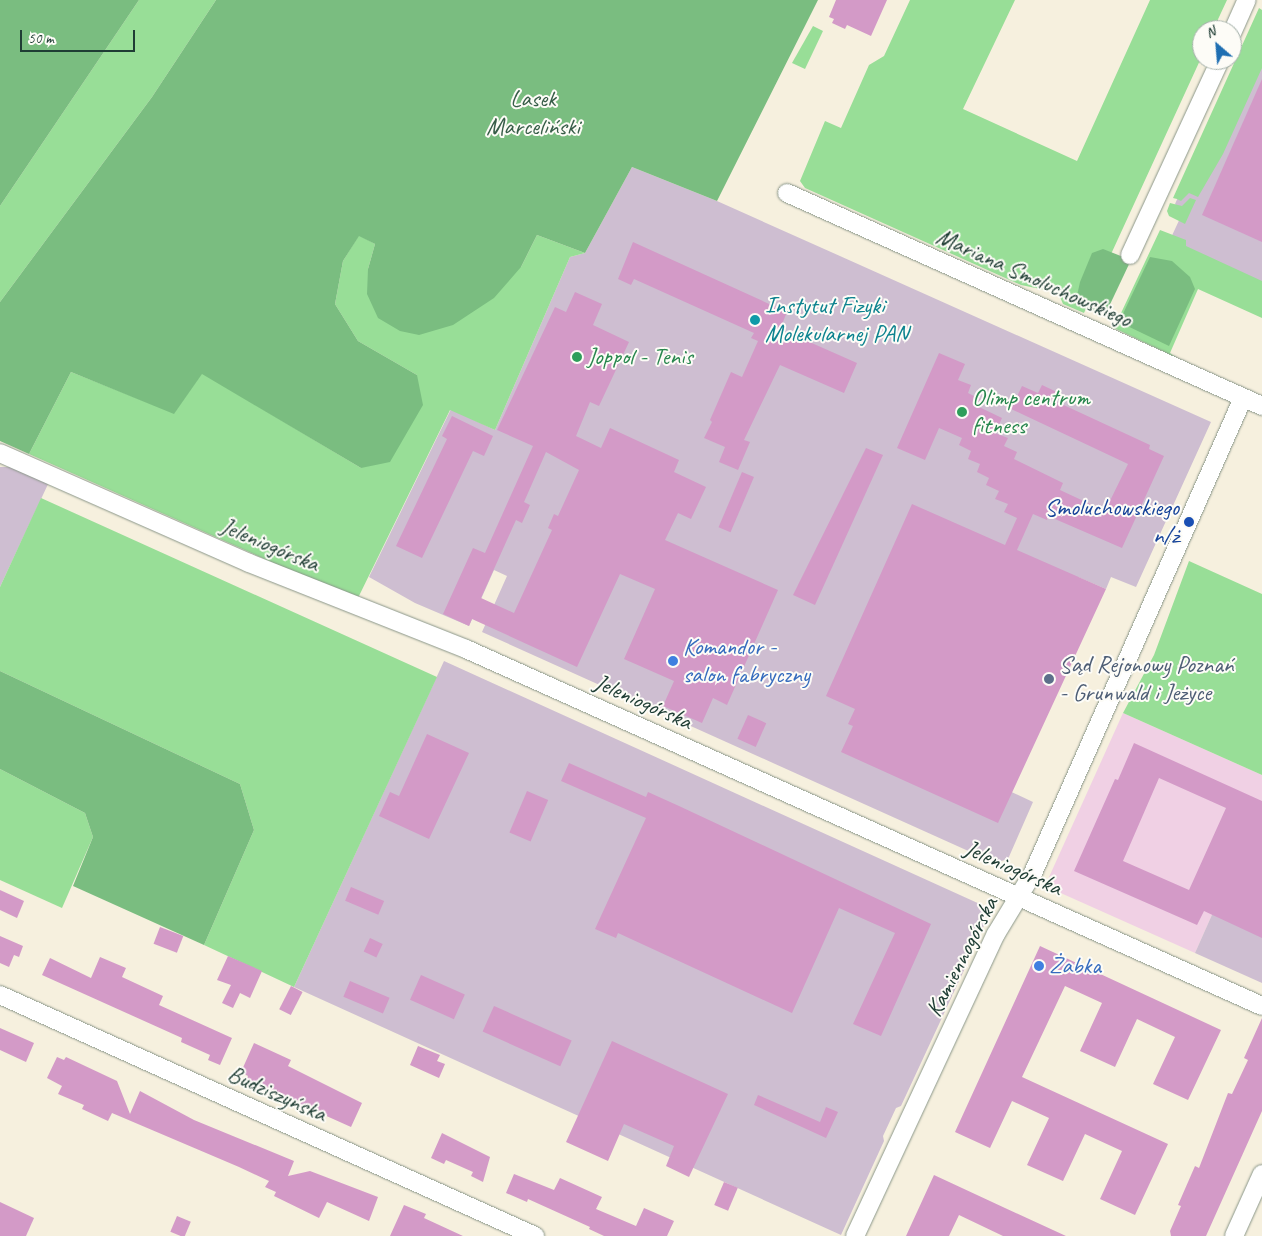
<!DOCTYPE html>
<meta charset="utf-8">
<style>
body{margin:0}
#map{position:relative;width:1262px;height:1236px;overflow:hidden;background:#f6f0de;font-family:Caveat,sans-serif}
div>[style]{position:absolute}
.built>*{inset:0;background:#f0d0e4}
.industrial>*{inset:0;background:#cebed1}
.green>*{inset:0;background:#98de97}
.forest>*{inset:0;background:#7abd80}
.building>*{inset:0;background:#d39ac7;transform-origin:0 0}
.roads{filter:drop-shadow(0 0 1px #8a9689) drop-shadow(0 0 1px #8a9689)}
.street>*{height:18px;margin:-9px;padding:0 9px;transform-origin:9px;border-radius:9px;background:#fff}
.dots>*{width:14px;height:14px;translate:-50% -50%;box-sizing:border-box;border:2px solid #fdfcf7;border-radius:50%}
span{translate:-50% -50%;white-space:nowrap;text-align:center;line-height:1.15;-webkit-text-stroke:4px #fdfcf7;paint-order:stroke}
.park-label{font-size:24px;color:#375d48}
.street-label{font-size:24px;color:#1f3d34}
.culture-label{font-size:24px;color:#0d838f}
.left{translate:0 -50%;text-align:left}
.leisure-label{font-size:24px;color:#27864d}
.transit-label{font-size:24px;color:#164399}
.right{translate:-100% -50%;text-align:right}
.shop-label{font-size:24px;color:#366cbe}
.service-label{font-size:24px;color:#4e5e75}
.north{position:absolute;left:1192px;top:20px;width:50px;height:50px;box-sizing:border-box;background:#fdfcf7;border:1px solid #a4b0a9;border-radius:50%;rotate:333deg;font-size:14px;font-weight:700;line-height:20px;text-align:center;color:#1f3d34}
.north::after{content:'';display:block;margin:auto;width:18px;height:22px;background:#1f6fb2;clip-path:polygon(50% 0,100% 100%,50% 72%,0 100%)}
.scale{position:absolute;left:20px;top:30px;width:115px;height:22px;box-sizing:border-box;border:2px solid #1f3d34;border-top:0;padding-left:6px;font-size:15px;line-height:18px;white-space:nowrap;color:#1f3d34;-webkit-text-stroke:4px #fdfcf7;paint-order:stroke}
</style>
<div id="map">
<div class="built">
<i style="clip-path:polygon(1123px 713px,1262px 775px,1262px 802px,1195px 953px,1045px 886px)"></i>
</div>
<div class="industrial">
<i style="clip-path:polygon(1260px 13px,1262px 14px,1262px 284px,1169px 242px,1182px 214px,1175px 204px)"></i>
<i style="clip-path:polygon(632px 167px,717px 201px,1211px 422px,1136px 587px,1111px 577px,1106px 589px,1078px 577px,975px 775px,1033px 802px,1008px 859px,995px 863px,482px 632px,507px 576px,494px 570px,469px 626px,415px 603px,369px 577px,451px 409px,495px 430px,570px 257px,585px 253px)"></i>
<i style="clip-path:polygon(0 467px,17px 467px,49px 482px,0 587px)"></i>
<i style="clip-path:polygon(444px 661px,982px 905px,986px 921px,979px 936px,974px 937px,964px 959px,966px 966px,901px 1106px,896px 1108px,883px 1136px,884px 1141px,841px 1235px,294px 987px)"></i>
<i style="clip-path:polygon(1262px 802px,1262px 983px,1195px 953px)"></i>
</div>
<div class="green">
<i style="clip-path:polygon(139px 0,216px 0,152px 97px,0 302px,0 206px)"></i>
<i style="clip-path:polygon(910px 0,1015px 0,963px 109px,1077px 161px,1150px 0,1227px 0,1213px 30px,1202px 30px,1202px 56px,1084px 313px,1063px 304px,1060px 297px,1050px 291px,1021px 285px,805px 188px,800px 181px,825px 121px,841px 128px,869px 65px,884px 56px)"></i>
<i style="clip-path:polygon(1259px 8px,1262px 10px,1262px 68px,1223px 154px,1198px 197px,1189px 193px,1181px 201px,1177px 199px,1173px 198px)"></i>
<i style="clip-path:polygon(813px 26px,823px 31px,805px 69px,792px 63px)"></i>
<i style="clip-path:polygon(1190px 198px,1196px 200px,1185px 224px,1169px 216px,1167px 211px,1170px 203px,1182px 206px)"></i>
<i style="clip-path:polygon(1160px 230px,1186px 240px,1186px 246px,1262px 281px,1262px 318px,1198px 289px,1170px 353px,1177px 358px,1114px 328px)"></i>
<i style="clip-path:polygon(359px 235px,375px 244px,368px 269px,521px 267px,537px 235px,585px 253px,570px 257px,495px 430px,450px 410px,357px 600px,29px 454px,71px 372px,174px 413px,202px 373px,361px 468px,417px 375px,358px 341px,335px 304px,343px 261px)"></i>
<i style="clip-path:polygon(41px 498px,437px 677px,294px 987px,204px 945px,254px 830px,240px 784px,0 671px,0 587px)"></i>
<i style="clip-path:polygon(1189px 561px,1262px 594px,1262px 775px,1123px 713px,1154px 655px)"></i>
<i style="clip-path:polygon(0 769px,85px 813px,93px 837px,62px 908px,0 880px)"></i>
</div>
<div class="forest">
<i style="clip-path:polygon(0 0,139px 0,0 206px)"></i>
<i style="clip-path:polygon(216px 0,818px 0,717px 201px,632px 167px,585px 253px,537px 235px,521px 267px,494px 298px,453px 325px,419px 335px,400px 331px,378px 318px,367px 294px,368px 269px,375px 244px,359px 236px,343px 261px,335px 304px,358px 341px,417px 375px,423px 405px,390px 462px,361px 468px,202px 374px,174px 414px,71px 372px,29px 454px,0 441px,0 302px,152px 97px)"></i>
<i style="clip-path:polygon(1103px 249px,1131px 260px,1105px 315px,1075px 305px,1080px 282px,1092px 253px)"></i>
<i style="clip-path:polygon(1150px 257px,1172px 261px,1190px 277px,1195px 289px,1169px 346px,1119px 322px)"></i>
<i style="clip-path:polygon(0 671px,240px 784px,254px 830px,204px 945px,73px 886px,93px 837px,85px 813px,0 769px)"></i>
</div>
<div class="building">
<i style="clip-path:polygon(836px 0,887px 0,871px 36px,847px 25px,845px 29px,832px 23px,834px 19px,829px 17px)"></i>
<i style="clip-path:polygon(1262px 79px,1262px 242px,1202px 215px)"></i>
<i style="clip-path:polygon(633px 242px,787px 312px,780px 329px,857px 363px,844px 393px,780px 365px,744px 440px,750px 442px,738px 470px,719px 462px,725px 447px,704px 438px,712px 422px,710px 420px,731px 372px,742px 377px,758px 341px,751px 338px,754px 333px,634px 279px,631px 285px,618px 279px)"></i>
<i style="clip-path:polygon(evenodd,575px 292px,602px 304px,593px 325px,629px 342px,599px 406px,590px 402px,576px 436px,601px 448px,610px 428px,679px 460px,674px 472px,706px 487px,691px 519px,678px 513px,665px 540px,778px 590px,727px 705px,713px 698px,702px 723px,663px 706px,674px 681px,624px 659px,655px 589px,620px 574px,577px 667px,472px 619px,469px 626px,443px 614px,473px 548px,485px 553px,533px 446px,497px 430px,555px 307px,566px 312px,575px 292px,546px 452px,579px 470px,558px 516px,554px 514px,548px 528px,552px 530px,514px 613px,481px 598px,516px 520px,522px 523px,530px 505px,524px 502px,546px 452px)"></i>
<i style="clip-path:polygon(939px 353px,965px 364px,958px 380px,971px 385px,968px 393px,980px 399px,977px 406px,1002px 418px,995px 433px,1008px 438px,1004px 446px,1017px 452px,1014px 459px,1063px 483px,1060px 490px,1105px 511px,1128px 464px,1011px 409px,1022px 386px,1038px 393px,1042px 385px,1059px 393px,1055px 401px,1150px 445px,1149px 449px,1164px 456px,1122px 548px,1048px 516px,1047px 520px,1033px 514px,1017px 550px,1106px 589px,998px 823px,841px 752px,853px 726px,848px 724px,855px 709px,826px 696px,912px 504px,1005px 545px,1017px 518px,1004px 512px,1008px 504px,995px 499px,999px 491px,986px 485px,989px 478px,977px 472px,980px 464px,968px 459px,971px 451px,959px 445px,962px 438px,939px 428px,925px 460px,897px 448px)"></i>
<i style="clip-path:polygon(452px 416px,493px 436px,484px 456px,473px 451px,422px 558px,396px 546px,447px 439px,442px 436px)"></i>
<i style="clip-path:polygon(866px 448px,883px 455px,815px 605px,793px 595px)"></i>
<i style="left:742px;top:472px;width:13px;height:60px;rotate:23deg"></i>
<i style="left:748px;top:715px;width:20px;height:26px;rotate:24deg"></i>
<i style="clip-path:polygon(427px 734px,469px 753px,429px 839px,379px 816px,390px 792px,399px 796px)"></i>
<i style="clip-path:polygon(evenodd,1134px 743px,1262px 801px,1262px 938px,1204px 911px,1197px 925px,1074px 871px,1115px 779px,1118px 780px,1134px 743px,1159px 778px,1226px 808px,1189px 890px,1123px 861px,1159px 778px)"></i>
<i style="clip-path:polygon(569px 763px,646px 797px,648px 792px,679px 806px,931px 924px,881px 1036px,853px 1024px,895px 933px,839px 908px,792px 1013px,618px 933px,616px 938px,595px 929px,646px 818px,561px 781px)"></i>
<i style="left:527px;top:791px;width:23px;height:45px;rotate:23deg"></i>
<i style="left:351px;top:887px;width:36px;height:15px;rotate:23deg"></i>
<i style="clip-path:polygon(0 890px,24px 901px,17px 918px,0 910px)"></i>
<i style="left:160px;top:927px;width:25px;height:18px;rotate:21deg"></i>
<i style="clip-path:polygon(0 936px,23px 946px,19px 957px,14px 955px,9px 967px,0 963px)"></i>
<i style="left:370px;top:938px;width:14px;height:15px;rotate:25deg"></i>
<i style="clip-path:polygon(1040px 946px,1221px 1030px,1188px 1100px,1153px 1084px,1175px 1037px,1137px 1019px,1115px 1067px,1080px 1051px,1102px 1003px,1065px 986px,1022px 1077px,1168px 1144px,1135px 1215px,1100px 1199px,1122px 1151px,1085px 1134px,1063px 1181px,1027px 1165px,1049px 1118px,1012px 1101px,990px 1148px,955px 1132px)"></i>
<i style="clip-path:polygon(228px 956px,262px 971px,250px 998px,240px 993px,233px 1008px,222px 1003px,231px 985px,217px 980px)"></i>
<i style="clip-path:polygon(100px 957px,126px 968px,122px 977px,163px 996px,159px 1005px,232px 1038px,220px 1065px,208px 1060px,210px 1055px,181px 1042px,182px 1038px,42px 975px,50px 958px,91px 978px)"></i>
<i style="left:421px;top:975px;width:48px;height:27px;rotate:24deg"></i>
<i style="left:350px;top:981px;width:43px;height:17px;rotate:23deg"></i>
<i style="left:291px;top:986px;width:13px;height:26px;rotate:27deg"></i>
<i style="left:494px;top:1006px;width:85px;height:28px;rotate:24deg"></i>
<i style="clip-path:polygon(1262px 1018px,1262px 1111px,1206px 1236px,1171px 1236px,1170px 1231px,1181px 1206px,1178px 1205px,1195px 1166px,1199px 1168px,1228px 1093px,1232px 1094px,1248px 1060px,1244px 1058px)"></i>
<i style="clip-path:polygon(0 1028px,34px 1043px,26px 1062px,0 1050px)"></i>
<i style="clip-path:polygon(612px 1041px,728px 1094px,689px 1177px,666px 1166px,674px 1146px,624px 1124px,608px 1161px,566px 1142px)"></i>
<i style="clip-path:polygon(254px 1043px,291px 1060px,288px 1066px,362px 1103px,351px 1127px,246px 1080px,248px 1076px,241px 1072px)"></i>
<i style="clip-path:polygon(418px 1046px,440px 1055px,437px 1061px,445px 1064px,439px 1078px,410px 1065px)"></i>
<i style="clip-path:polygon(57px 1057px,64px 1060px,66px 1057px,117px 1081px,130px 1114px,140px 1091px,194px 1120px,294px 1161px,288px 1176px,310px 1171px,378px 1197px,369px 1221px,327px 1202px,319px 1218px,274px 1196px,276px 1192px,265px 1187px,269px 1181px,239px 1167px,112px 1113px,108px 1121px,82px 1109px,84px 1105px,58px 1094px,62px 1086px,47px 1078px)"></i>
<i style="clip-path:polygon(758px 1095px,820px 1122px,826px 1107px,838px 1112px,826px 1138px,754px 1105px)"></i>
<i style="clip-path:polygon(442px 1133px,490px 1157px,483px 1182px,471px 1176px,473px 1172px,446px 1160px,444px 1164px,431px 1158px)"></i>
<i style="clip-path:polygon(514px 1174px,554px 1190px,560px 1178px,602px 1197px,596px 1209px,636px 1226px,644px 1208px,674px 1221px,667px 1236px,604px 1236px,589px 1229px,590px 1227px,528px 1199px,527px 1202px,506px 1193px)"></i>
<i style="clip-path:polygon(934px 1175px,1005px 1208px,1066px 1236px,1003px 1236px,959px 1215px,949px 1236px,906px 1236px)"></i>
<i style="left:724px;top:1182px;width:15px;height:25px;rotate:23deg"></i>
<i style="clip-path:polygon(0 1202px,34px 1218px,26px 1236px,0 1236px)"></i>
<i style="clip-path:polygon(404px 1205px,426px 1214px,424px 1218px,463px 1236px,390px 1236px)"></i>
<i style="left:177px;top:1216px;width:15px;height:17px;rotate:23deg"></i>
</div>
<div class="roads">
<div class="street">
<i style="left:1232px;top:33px;width:36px;rotate:-66deg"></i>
<i style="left:787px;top:193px;width:521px;rotate:24.15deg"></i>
<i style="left:1130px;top:255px;width:215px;rotate:-65.2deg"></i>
<i style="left:0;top:453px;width:272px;rotate:23.8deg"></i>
<i style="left:249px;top:563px;width:233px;rotate:21.6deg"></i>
<i style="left:466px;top:649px;width:872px;rotate:24.16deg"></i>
<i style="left:0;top:995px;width:587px;rotate:24.25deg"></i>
<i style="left:855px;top:1236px;width:333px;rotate:-65deg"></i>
<i style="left:996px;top:934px;width:71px;rotate:-58.8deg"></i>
<i style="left:1033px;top:873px;width:519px;rotate:-66.15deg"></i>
<i style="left:1234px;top:1236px;width:68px;rotate:-65.7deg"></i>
</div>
</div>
<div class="dots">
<i style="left:755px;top:320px;background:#0f9aa8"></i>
<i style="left:577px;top:357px;background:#2e9e5b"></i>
<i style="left:962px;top:412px;background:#2e9e5b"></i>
<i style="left:1189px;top:522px;background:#1a4fb4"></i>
<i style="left:673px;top:661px;background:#3f7fe0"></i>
<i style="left:1049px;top:679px;background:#5c6f8a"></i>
<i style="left:1039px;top:966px;background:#3f7fe0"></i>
</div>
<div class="park-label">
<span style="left:533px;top:113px">Lasek<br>Marceliński</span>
</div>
<div class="street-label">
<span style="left:1034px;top:278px;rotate:24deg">Mariana Smoluchowskiego</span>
<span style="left:270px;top:545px;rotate:23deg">Jeleniogórska</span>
<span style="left:643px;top:702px;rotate:24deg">Jeleniogórska</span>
<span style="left:1013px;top:868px;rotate:24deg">Jeleniogórska</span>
<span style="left:962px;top:957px;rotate:-63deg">Kamiennogórska</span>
<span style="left:277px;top:1094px;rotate:24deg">Budziszyńska</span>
</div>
<div class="culture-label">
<span class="left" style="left:765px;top:320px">Instytut Fizyki<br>Molekularnej PAN</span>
</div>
<div class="leisure-label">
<span class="left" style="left:587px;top:357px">Joppol - Tenis</span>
<span class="left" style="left:972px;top:412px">Olimp centrum<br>fitness</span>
</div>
<div class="transit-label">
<span class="right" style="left:1179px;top:522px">Smoluchowskiego<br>n/ż</span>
</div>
<div class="shop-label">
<span class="left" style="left:683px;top:661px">Komandor -<br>salon fabryczny</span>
<span class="left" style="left:1049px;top:966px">Żabka</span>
</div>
<div class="service-label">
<span class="left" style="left:1059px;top:679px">Sąd Rejonowy Poznań<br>- Grunwald i Jeżyce</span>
</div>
<div class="north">N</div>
<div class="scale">50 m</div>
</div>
